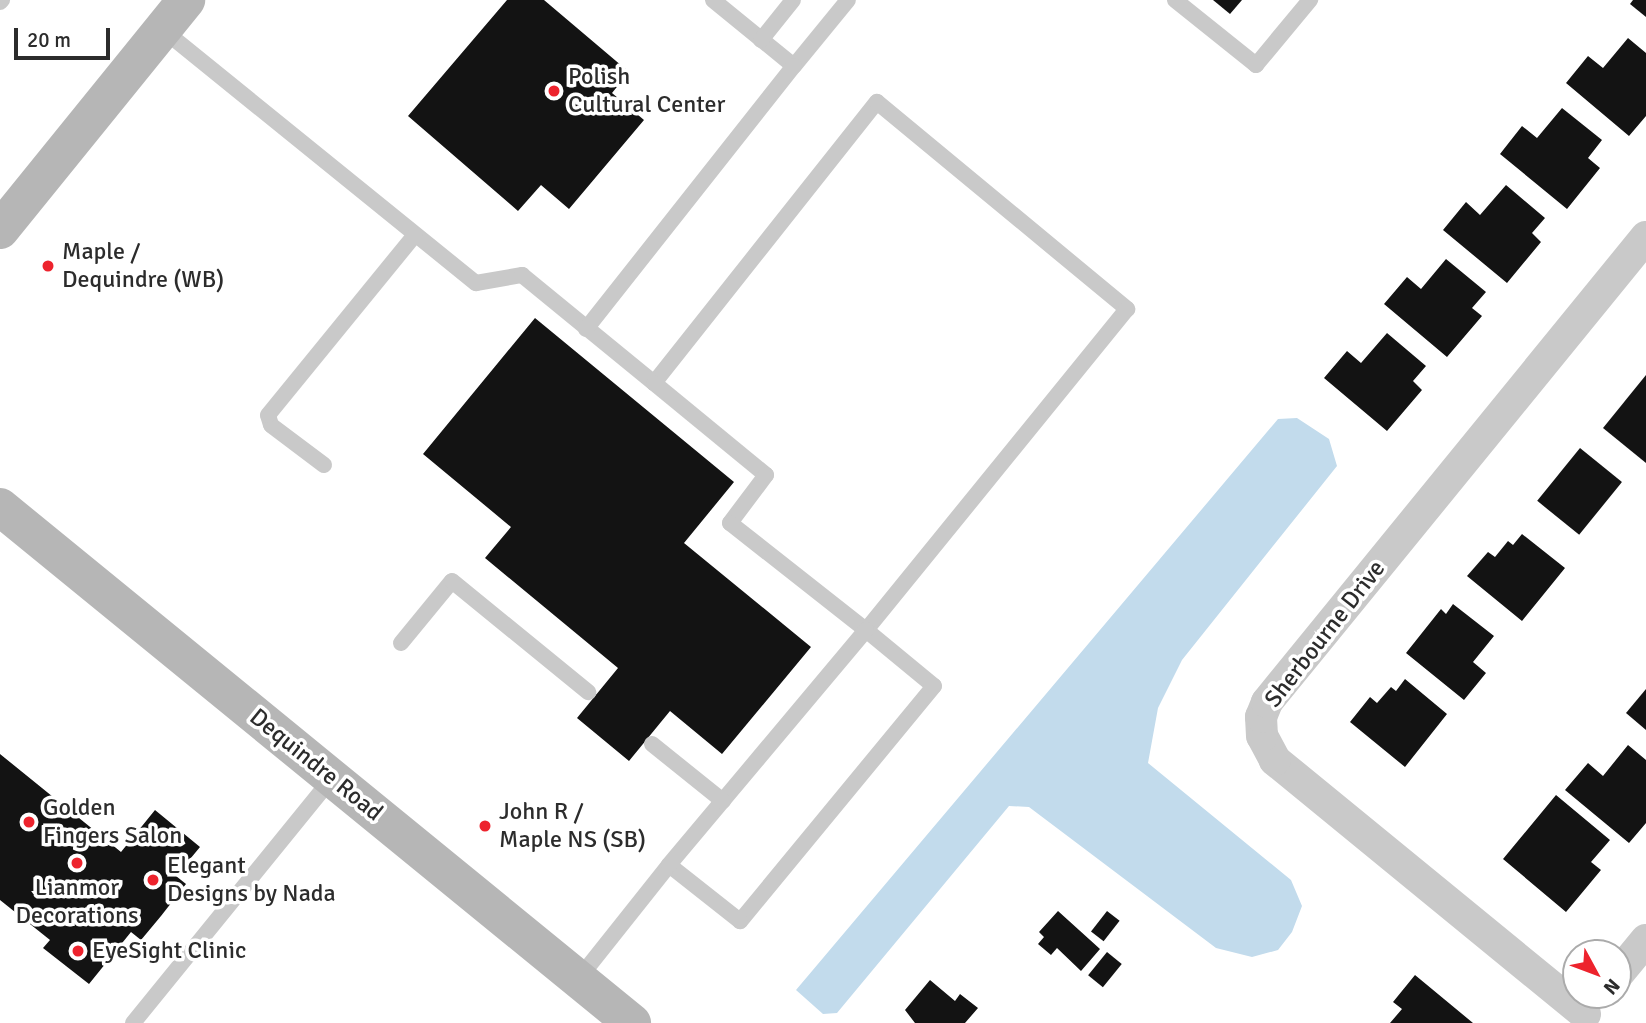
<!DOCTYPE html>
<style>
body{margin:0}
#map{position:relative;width:1646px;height:1023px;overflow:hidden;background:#fff;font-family:Signika,sans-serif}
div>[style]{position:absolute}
.water>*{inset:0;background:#c2dbec}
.building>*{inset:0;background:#131313;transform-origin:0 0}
.service>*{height:16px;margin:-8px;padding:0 8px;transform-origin:8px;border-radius:8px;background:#c9c9c9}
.minor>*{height:32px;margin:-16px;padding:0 16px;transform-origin:16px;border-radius:16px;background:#c9c9c9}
.secondary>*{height:38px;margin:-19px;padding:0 19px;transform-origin:19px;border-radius:19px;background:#b6b6b6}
.dots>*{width:19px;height:19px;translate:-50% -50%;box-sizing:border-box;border:4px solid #fff;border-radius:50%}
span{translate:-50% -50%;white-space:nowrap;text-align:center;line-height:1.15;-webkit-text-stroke:7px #fff;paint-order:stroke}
.poi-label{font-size:24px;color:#2c2c2c}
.left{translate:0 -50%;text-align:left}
.street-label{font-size:24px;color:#2c2c2c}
.north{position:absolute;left:1562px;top:939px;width:70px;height:70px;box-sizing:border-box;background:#fff;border:2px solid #ababab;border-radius:50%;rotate:131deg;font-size:19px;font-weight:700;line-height:28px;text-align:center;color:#2c2c2c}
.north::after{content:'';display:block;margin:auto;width:24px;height:32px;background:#ed232d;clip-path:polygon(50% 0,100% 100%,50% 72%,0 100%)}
.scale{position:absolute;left:14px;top:28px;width:96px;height:32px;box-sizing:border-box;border:4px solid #2c2c2c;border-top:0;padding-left:9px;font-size:21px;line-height:24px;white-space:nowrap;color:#2c2c2c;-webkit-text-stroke:5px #fff;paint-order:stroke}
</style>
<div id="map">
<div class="water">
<i style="clip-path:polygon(1297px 418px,1329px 439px,1337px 466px,1182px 660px,1158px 708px,1148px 763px,1291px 880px,1302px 906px,1292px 932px,1278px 950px,1252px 957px,1216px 948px,1029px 807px,1009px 806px,837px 1013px,823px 1014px,796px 990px,1278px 419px)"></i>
</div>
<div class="building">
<i style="clip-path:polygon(507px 0,544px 0,629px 72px,612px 93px,644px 120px,569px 209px,541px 185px,518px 211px,408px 116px)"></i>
<i style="clip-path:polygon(1213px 0,1242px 0,1230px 14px)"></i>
<i style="clip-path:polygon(1633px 0,1646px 0,1646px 17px,1630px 4px)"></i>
<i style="clip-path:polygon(1628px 38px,1646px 53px,1646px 116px,1629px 136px,1566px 83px,1588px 56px,1603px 68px)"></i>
<i style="clip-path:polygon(1562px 108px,1602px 140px,1588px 158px,1600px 168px,1567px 209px,1500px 154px,1522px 126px,1537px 138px)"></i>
<i style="clip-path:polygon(1506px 185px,1545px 218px,1532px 233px,1541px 242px,1507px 283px,1443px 230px,1466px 202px,1480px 215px)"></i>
<i style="clip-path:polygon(1446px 259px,1486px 292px,1472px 308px,1482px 316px,1447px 357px,1384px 304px,1407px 277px,1421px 289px)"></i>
<i style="clip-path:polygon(535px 318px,734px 482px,684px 543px,811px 647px,722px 754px,670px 711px,629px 761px,577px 718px,618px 668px,485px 558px,511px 527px,423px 454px)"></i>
<i style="clip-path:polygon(1387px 333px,1426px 366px,1413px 381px,1422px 390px,1387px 431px,1324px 378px,1347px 351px,1361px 363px)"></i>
<i style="clip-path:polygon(1646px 375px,1646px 463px,1603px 428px)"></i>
<i style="left:1580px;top:448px;width:54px;height:68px;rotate:39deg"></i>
<i style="clip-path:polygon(1522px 534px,1565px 568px,1522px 621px,1467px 576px,1488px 552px,1495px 557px,1508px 541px,1513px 545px)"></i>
<i style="clip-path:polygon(1453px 604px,1494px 636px,1473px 662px,1486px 673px,1464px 700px,1406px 653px,1441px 609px,1446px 614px)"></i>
<i style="clip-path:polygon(1405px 679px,1447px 714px,1405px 767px,1350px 722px,1370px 697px,1377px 703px,1391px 687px,1396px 691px)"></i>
<i style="clip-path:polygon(1646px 689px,1646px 730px,1626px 713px)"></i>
<i style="clip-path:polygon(1628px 745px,1646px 760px,1646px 823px,1629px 843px,1565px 790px,1588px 763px,1603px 776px)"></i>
<i style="clip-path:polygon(0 754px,121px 852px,155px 810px,200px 847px,176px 876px,186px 884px,161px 916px,141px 940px,131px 932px,89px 984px,43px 948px,50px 940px,0 900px)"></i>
<i style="clip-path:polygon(1556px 795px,1610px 840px,1591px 862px,1601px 870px,1566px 912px,1503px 859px)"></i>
<i style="clip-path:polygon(1058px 911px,1100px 949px,1081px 971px,1057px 948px,1051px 955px,1038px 944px,1044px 937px,1039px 932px)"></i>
<i style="left:1107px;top:911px;width:16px;height:26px;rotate:38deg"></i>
<i style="left:1107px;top:952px;width:19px;height:30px;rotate:39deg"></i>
<i style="clip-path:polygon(1415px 975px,1473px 1023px,1390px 1023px,1402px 1009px,1393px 1002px)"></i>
<i style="clip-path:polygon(930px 980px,955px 1001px,960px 994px,978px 1008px,965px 1023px,915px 1023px,905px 1010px)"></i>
</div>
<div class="service">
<i style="left:713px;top:0;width:104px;rotate:39.2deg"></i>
<i style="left:794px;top:66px;width:85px;rotate:-50.7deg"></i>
<i style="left:1175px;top:0;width:104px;rotate:38.7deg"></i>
<i style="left:1256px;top:65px;width:85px;rotate:-50.3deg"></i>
<i style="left:0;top:2px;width:3px;rotate:-45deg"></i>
<i style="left:162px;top:29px;width:404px;rotate:39deg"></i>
<i style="left:476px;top:283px;width:47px;rotate:-9.9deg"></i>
<i style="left:522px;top:275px;width:171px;rotate:39.3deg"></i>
<i style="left:654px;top:383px;width:359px;rotate:-51.6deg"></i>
<i style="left:877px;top:102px;width:325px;rotate:39.6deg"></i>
<i style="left:1127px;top:309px;width:414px;rotate:129.1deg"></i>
<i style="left:866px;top:630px;width:88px;rotate:39.5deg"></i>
<i style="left:934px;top:686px;width:305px;rotate:129.5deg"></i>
<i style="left:740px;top:921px;width:90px;rotate:-141.7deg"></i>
<i style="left:669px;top:865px;width:144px;rotate:128.5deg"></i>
<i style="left:761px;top:40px;width:51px;rotate:-51.3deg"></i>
<i style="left:586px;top:329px;width:335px;rotate:-51.7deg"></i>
<i style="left:654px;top:383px;width:145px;rotate:39.4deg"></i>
<i style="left:766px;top:475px;width:60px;rotate:126.9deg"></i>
<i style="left:730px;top:523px;width:173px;rotate:38.2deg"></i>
<i style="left:866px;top:630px;width:307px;rotate:130deg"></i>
<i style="left:324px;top:465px;width:66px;rotate:-143deg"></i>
<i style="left:271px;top:425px;width:10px;rotate:-107deg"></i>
<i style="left:268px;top:415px;width:232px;rotate:-50.8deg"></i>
<i style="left:401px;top:643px;width:80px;rotate:-50.6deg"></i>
<i style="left:452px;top:581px;width:176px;rotate:39.2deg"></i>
<i style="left:652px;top:744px;width:91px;rotate:38.8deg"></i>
<i style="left:133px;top:1023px;width:316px;rotate:-50.9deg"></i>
</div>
<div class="minor">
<i style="left:1618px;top:974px;width:44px;rotate:-50.5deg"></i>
<i style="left:1585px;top:1014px;width:401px;rotate:-140.7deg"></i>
<i style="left:1275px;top:760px;width:27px;rotate:-118deg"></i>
<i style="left:1262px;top:736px;width:19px;rotate:-93deg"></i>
<i style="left:1261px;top:717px;width:16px;rotate:-68deg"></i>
<i style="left:1267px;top:702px;width:600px;rotate:-50.82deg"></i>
</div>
<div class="secondary">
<i style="left:0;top:230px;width:296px;rotate:-51deg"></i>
<i style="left:0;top:507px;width:816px;rotate:39.23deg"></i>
</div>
<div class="dots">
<i style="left:554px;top:91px;background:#ed232d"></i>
<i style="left:48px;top:266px;background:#ed232d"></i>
<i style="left:29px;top:822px;background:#ed232d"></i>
<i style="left:485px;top:826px;background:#ed232d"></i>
<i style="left:77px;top:863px;background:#ed232d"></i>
<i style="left:153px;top:880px;background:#ed232d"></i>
<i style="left:78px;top:951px;background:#ed232d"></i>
</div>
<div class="poi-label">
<span class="left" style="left:568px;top:91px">Polish<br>Cultural Center</span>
<span class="left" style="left:62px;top:266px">Maple /<br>Dequindre (WB)</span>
<span class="left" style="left:43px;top:822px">Golden<br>Fingers Salon</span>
<span class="left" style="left:499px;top:826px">John R /<br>Maple NS (SB)</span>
<span class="left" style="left:167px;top:880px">Elegant<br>Designs by Nada</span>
<span style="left:77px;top:902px">Lianmor<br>Decorations</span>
<span class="left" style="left:92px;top:951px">EyeSight Clinic</span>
</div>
<div class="street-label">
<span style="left:1325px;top:634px;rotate:-52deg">Sherbourne Drive</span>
<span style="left:316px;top:765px;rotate:39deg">Dequindre Road</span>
</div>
<div class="north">N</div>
<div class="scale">20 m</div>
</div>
